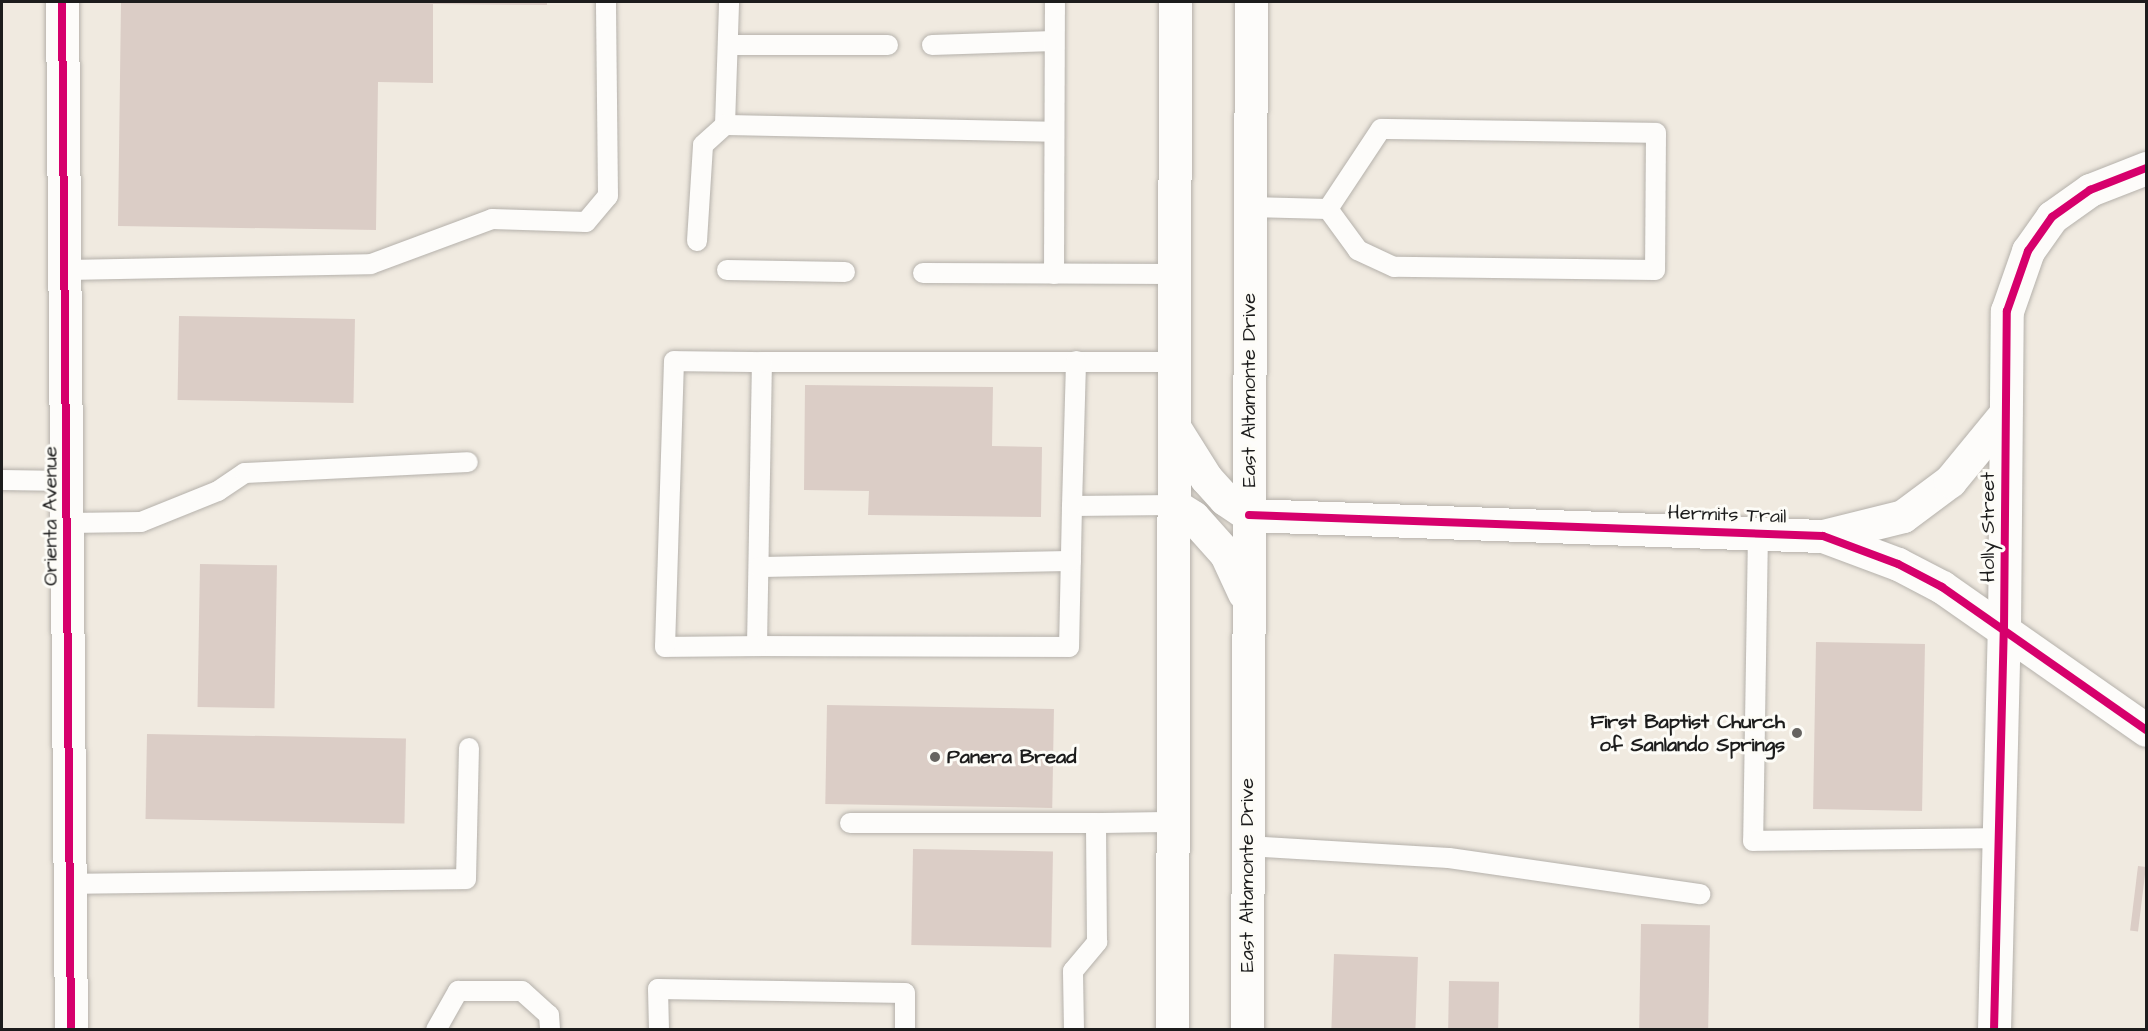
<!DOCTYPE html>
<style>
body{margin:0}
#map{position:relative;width:2148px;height:1031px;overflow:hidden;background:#f0eae0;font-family:"Architects Daughter",sans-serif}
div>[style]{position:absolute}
.building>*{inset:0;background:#dbcdc6;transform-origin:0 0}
.roads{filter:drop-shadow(0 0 2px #b5b1ab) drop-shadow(0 0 2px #b5b1ab)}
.service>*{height:20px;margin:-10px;padding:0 10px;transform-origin:10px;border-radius:10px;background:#fdfcfa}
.minor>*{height:33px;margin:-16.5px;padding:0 16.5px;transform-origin:16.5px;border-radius:16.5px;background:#fdfcfa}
.tertiary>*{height:33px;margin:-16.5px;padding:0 16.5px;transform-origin:16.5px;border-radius:16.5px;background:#fdfcfa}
.primary>*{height:33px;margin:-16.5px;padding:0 16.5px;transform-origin:16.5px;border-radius:16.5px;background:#fdfcfa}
.cycleway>*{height:8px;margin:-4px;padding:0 4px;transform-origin:4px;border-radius:4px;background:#d6006c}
.dots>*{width:16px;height:16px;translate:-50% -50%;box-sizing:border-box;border:3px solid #fdfcf7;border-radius:50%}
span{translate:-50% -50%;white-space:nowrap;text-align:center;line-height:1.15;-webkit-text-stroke:6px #fdfcf7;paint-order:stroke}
.street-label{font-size:20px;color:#1c1c1c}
.poi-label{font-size:20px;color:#1c1c1c;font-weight:700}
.right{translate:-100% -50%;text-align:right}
.left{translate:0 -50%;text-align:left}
.frame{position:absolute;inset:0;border:3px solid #1c1c1c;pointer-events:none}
</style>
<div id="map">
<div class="building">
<i style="clip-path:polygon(121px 2px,547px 2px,547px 5px,433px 4px,433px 83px,378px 82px,376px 230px,118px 226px)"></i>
<i style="left:179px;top:316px;width:176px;height:84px;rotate:1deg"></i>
<i style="clip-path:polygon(805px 385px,993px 387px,992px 446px,1042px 447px,1041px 517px,868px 515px,869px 491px,804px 490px)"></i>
<i style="left:200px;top:564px;width:77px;height:143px;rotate:1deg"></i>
<i style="left:1816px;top:642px;width:109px;height:167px;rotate:1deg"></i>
<i style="left:827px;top:705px;width:227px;height:99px;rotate:1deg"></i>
<i style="left:147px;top:734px;width:259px;height:85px;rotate:1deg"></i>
<i style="left:913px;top:849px;width:140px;height:96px;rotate:1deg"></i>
<i style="left:2138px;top:866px;width:8px;height:65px;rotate:7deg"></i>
<i style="left:1641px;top:924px;width:69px;height:106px;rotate:1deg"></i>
<i style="left:1334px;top:954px;width:84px;height:76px;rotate:2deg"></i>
<i style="left:1449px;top:981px;width:50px;height:49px;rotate:1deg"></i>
</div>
<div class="roads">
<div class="service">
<i style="left:728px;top:45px;width:160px"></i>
<i style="left:932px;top:45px;width:122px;rotate:-1.9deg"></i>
<i style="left:725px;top:125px;width:123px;rotate:-88.1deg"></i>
<i style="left:1381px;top:129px;width:275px;rotate:0.8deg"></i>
<i style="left:1656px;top:133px;width:137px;rotate:90.4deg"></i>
<i style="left:1655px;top:270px;width:261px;rotate:-179.3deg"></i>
<i style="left:1394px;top:267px;width:40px;rotate:-155deg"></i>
<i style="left:1358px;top:250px;width:51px;rotate:-126.2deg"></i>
<i style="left:1328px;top:209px;width:96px;rotate:-56.5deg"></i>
<i style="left:1250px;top:207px;width:78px;rotate:1.5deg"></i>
<i style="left:697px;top:241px;width:96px;rotate:-86.4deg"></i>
<i style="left:703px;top:145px;width:30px;rotate:-42deg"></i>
<i style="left:725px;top:125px;width:329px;rotate:1.2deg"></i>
<i style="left:64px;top:270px;width:307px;rotate:-1.1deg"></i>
<i style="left:371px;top:264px;width:129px;rotate:-20.4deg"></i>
<i style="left:492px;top:219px;width:94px;rotate:1.8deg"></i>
<i style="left:586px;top:222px;width:34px;rotate:-50deg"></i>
<i style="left:608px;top:196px;width:194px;rotate:-90.6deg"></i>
<i style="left:727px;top:270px;width:118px;rotate:1deg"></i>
<i style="left:923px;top:273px;width:251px;rotate:0.2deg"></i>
<i style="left:1054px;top:274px;width:272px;rotate:-89.8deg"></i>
<i style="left:2px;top:480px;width:66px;rotate:0.9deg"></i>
<i style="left:1174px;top:505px;width:102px;rotate:179.4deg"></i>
<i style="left:1072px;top:506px;width:141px;rotate:91.2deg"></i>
<i style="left:1069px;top:647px;width:312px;rotate:-179.8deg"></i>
<i style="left:757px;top:646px;width:284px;rotate:-89deg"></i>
<i style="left:762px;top:362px;width:412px"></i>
<i style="left:1072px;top:506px;width:145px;rotate:-88.4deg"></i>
<i style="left:68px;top:523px;width:73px;rotate:-0.8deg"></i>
<i style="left:141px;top:522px;width:83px;rotate:-21.9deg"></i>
<i style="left:218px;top:491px;width:32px;rotate:-34deg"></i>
<i style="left:245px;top:473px;width:223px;rotate:-2.8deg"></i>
<i style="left:1758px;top:532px;width:309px;rotate:90.9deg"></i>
<i style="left:1753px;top:841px;width:245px;rotate:-0.7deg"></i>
<i style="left:759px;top:567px;width:312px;rotate:-1.1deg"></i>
<i style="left:757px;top:646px;width:92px;rotate:179.4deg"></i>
<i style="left:665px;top:647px;width:286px;rotate:-88.2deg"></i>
<i style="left:674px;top:361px;width:88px;rotate:0.7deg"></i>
<i style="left:850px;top:823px;width:246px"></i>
<i style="left:1247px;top:846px;width:202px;rotate:3.4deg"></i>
<i style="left:1449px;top:858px;width:254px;rotate:8.2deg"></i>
<i style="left:69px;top:884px;width:397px;rotate:-0.7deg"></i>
<i style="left:466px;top:879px;width:131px;rotate:-88.7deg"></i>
<i style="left:436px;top:1030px;width:45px;rotate:-60.6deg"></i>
<i style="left:458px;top:991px;width:64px"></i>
<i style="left:522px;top:991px;width:36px;rotate:42deg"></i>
<i style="left:549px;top:1015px;width:15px;rotate:86deg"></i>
<i style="left:659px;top:1030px;width:41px;rotate:-91.4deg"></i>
<i style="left:658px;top:989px;width:247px;rotate:0.9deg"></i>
<i style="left:905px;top:993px;width:37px;rotate:90deg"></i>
<i style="left:1074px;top:1030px;width:59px;rotate:-91deg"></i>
<i style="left:1073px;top:971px;width:38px;rotate:-50deg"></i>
<i style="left:1097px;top:942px;width:119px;rotate:-90.5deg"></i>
<i style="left:1096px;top:823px;width:76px;rotate:-0.8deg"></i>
</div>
<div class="minor">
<i style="left:1249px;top:515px;width:574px;rotate:2.1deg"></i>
<i style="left:1823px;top:536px;width:80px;rotate:20.5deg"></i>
<i style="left:1898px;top:564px;width:50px;rotate:27.6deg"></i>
<i style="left:1942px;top:587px;width:249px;rotate:35deg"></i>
<i style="left:1823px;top:536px;width:82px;rotate:-14deg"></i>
<i style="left:1903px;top:516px;width:59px;rotate:-36.7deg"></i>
<i style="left:1950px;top:481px;width:87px;rotate:-50.6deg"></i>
<i style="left:1994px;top:1030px;width:400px;rotate:-88.6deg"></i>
<i style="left:2004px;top:630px;width:319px;rotate:-89.5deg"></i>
<i style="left:2007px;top:311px;width:64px;rotate:-70.7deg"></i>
<i style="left:2028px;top:251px;width:42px;rotate:-54.8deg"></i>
<i style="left:2052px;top:217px;width:47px;rotate:-35.4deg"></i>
<i style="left:2090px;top:190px;width:60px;rotate:-21.4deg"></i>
</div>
<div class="tertiary">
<i style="left:62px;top:2px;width:1028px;rotate:89.5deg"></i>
</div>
<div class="primary">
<i style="left:1174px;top:427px;width:60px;rotate:57.9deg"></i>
<i style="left:1206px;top:478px;width:28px;rotate:48deg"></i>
<i style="left:1225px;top:499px;width:29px;rotate:34deg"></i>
<i style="left:1174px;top:505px;width:22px;rotate:32deg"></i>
<i style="left:1193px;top:517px;width:50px;rotate:48.3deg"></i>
<i style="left:1226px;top:554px;width:43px;rotate:65.2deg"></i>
<i style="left:1172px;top:1030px;width:1028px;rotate:-89.83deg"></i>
<i style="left:1247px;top:1030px;width:1028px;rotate:-89.78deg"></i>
</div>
</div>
<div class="cycleway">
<i style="left:62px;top:2px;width:1028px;rotate:89.5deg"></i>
<i style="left:1249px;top:515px;width:574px;rotate:2.1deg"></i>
<i style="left:1823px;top:536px;width:80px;rotate:20.5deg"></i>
<i style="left:1898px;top:564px;width:50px;rotate:27.6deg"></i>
<i style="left:1942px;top:587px;width:249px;rotate:35deg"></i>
<i style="left:1994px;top:1030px;width:400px;rotate:-88.6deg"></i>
<i style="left:2004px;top:630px;width:319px;rotate:-89.5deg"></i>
<i style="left:2007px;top:311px;width:64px;rotate:-70.7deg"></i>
<i style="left:2028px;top:251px;width:42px;rotate:-54.8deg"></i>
<i style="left:2052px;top:217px;width:47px;rotate:-35.4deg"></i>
<i style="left:2090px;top:190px;width:60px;rotate:-21.4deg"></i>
</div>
<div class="dots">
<i style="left:1797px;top:733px;background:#666461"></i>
<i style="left:935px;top:757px;background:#666461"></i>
</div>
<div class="street-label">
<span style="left:1249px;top:390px;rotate:-90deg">East Altamonte Drive</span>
<span style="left:1727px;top:515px;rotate:2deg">Hermits Trail</span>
<span style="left:51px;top:516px;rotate:-90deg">Orienta Avenue</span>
<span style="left:1988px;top:527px;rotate:-90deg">Holly Street</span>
<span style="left:1247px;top:875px;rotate:-90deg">East Altamonte Drive</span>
</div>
<div class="poi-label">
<span class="right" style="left:1785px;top:734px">First Baptist Church<br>of Sanlando Springs</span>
<span class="left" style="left:947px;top:757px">Panera Bread</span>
</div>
<div class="frame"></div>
</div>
